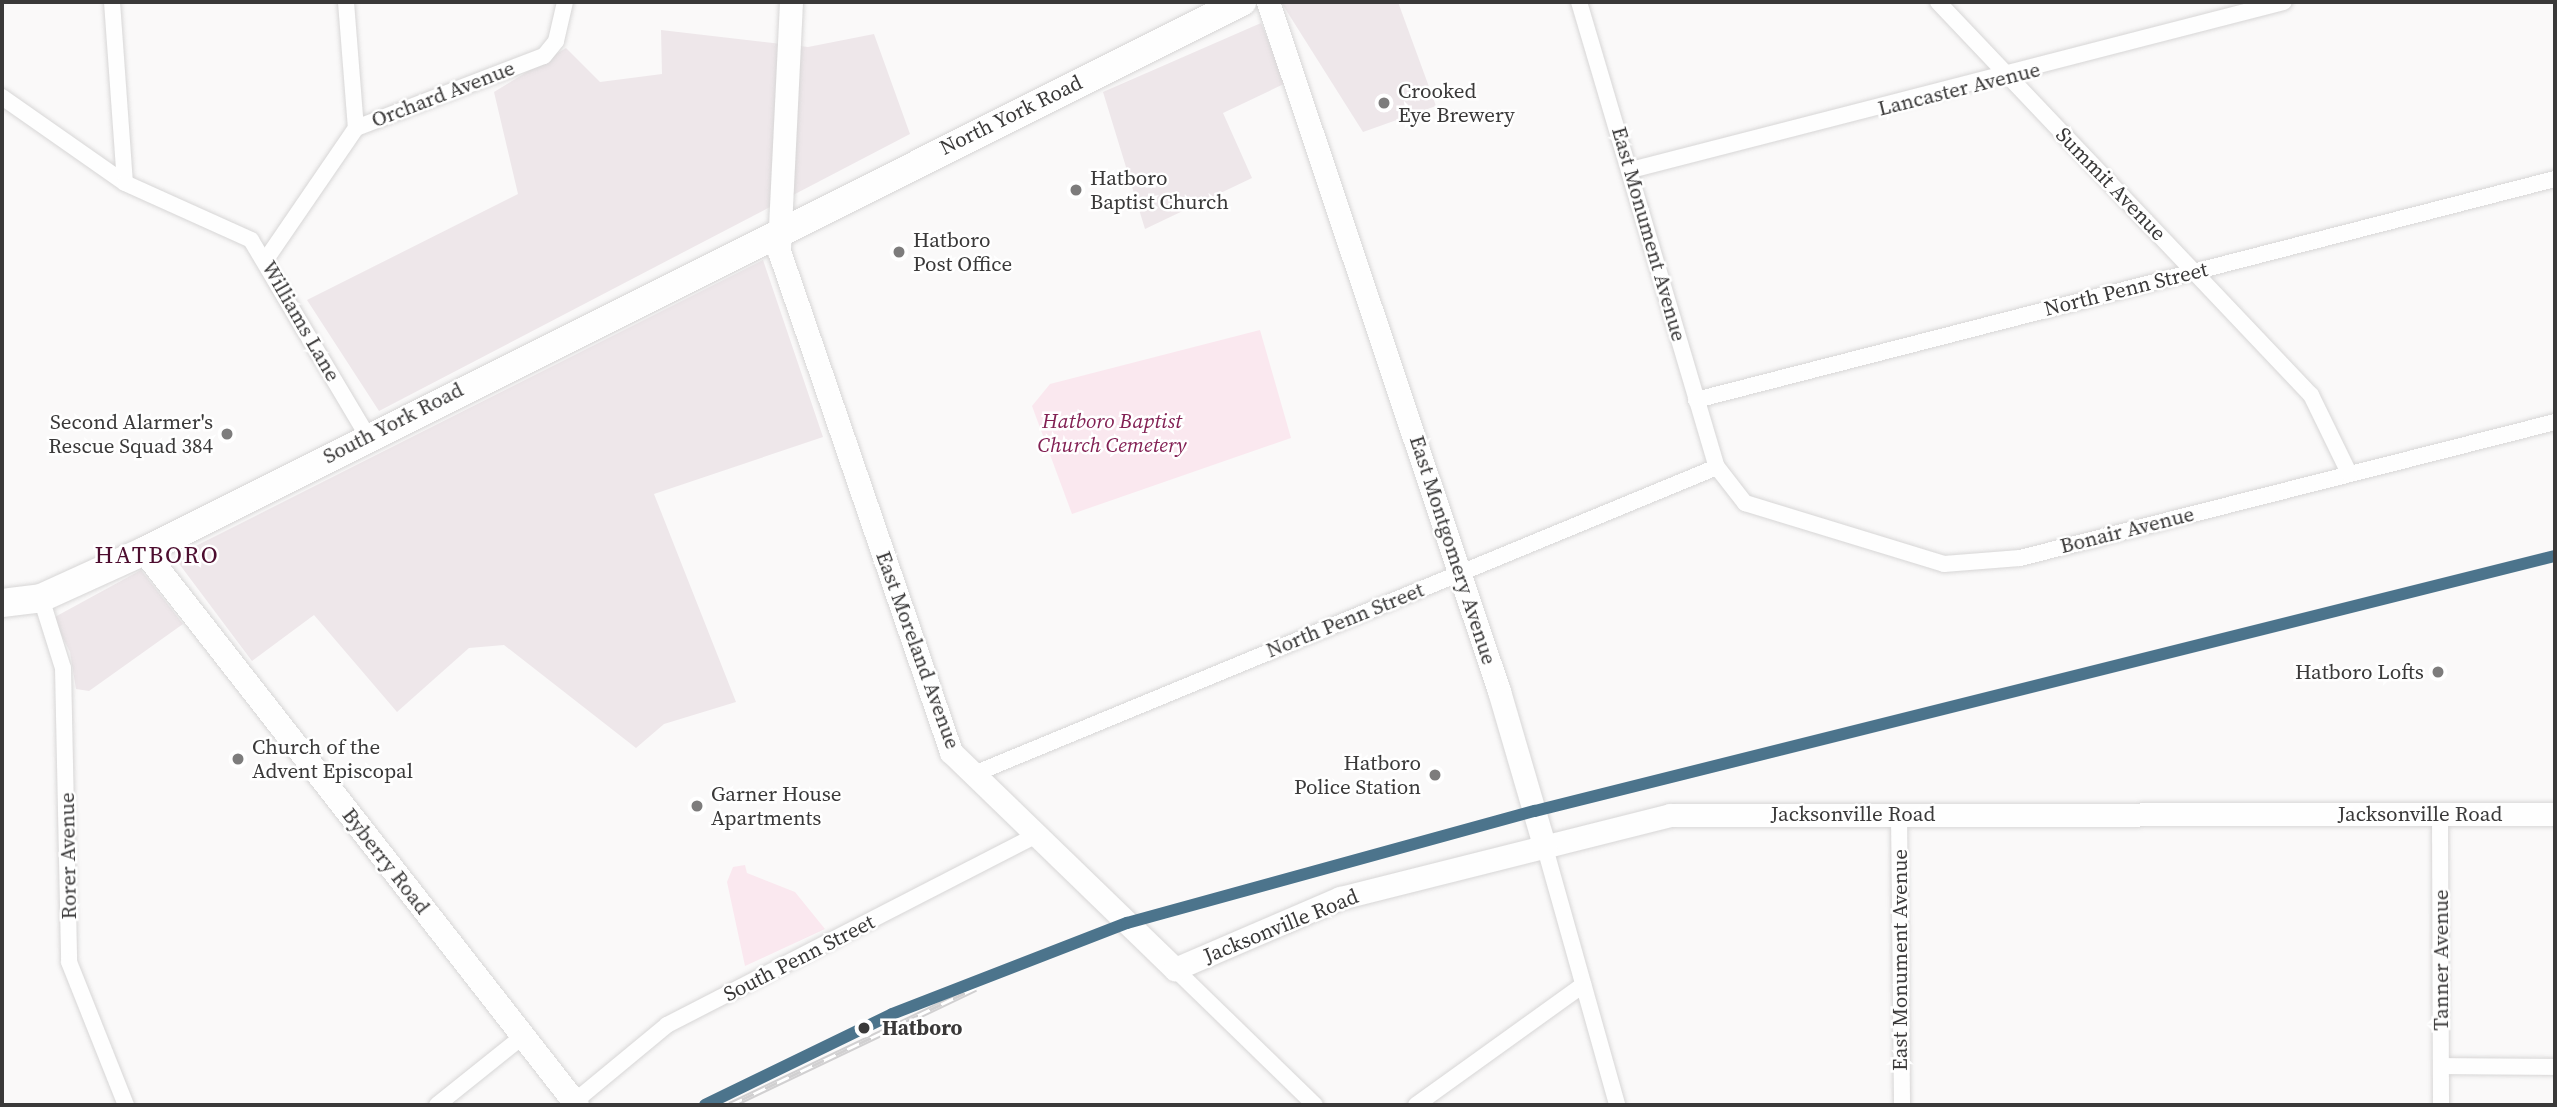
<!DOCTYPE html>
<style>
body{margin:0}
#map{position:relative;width:2557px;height:1107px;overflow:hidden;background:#faf9f9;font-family:"Source Serif 4",serif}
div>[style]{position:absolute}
.built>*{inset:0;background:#eee7ea}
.green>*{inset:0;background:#fae8ef}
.roads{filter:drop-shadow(0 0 2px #d7d6d6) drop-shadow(0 0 2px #d7d6d6)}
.street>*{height:16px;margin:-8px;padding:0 8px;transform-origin:8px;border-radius:8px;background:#fefefe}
.secondary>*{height:23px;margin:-11.5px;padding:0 11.5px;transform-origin:11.5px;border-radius:11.5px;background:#fefefe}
.primary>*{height:24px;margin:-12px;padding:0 12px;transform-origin:12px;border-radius:12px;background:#fefefe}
.highway>*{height:28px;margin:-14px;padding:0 14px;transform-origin:14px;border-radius:14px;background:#fefefe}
.rail>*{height:7px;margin-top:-3.5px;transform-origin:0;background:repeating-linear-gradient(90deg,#fff 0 13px,#d1d0d1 0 26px);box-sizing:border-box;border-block:2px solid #d1d0d1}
.rail-1>*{height:12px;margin:-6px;padding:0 6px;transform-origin:6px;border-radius:6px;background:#4c748c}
.dots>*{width:19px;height:19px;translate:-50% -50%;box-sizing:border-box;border:4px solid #fff;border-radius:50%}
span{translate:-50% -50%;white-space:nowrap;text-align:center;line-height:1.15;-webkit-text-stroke:5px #fff;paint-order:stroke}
.street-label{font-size:21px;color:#3a3939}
.poi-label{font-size:21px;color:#3a3939}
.left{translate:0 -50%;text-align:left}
.right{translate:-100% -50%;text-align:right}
.park-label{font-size:21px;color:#822053;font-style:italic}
.stop-label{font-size:21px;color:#3a3939;font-weight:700}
.quarter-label{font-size:24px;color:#4d0d2f;letter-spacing:2px}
.frame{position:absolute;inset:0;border:4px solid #3a3939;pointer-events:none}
</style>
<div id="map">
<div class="built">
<i style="clip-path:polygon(1281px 2px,1398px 2px,1436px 106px,1363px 132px)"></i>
<i style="clip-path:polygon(1261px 23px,1286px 83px,1223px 113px,1252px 178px,1145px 229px,1103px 92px)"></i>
<i style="clip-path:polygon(661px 30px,808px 47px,874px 34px,910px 134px,379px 411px,307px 300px,518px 194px,494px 92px,566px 48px,600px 82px,662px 74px)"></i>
<i style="clip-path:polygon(763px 260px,823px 437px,654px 494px,736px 702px,664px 724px,636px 748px,504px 645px,469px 648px,397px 712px,314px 615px,252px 661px,174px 557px)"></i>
<i style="clip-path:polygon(141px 570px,183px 624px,89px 691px,76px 689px,70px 652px,53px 618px)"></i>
</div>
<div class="green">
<i style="clip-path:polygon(1260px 330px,1291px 438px,1072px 514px,1032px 406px,1050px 384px)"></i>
<i style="clip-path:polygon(745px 865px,747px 873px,795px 892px,825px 929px,745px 966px,727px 882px,733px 867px)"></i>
</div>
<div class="roads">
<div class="street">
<i style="left:112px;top:2px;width:181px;rotate:85.9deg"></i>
<i style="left:346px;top:2px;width:126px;rotate:85.5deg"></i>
<i style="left:1579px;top:2px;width:485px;rotate:73.5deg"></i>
<i style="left:1717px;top:467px;width:46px;rotate:52.1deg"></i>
<i style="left:1745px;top:503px;width:208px;rotate:17deg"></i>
<i style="left:1944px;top:564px;width:76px;rotate:-4.5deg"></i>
<i style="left:2020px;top:558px;width:552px;rotate:-14.26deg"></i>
<i style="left:1938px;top:2px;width:542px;rotate:46.5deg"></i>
<i style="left:2311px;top:395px;width:87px;rotate:64deg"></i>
<i style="left:2px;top:97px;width:150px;rotate:35deg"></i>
<i style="left:125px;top:183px;width:138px;rotate:24.3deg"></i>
<i style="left:251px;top:240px;width:227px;rotate:59.3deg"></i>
<i style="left:1631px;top:170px;width:674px;rotate:-14.43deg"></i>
<i style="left:267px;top:258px;width:158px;rotate:-55.6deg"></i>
<i style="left:356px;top:128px;width:201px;rotate:-21deg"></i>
<i style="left:544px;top:56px;width:19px;rotate:-51deg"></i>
<i style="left:556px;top:41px;width:40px;rotate:-77deg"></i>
<i style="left:1696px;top:400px;width:887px;rotate:-14.43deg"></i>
<i style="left:41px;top:598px;width:73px;rotate:72.6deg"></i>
<i style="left:63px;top:668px;width:294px;rotate:88.8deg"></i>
<i style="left:69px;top:962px;width:154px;rotate:68.3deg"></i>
<i style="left:974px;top:774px;width:804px;rotate:-22.45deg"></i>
<i style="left:1899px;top:814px;width:291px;rotate:89.4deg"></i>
<i style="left:2440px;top:814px;width:291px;rotate:89.8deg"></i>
<i style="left:1545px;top:848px;width:267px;rotate:74.3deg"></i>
<i style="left:1175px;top:969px;width:195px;rotate:44.2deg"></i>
<i style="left:2441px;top:1066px;width:114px;rotate:0.5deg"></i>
<i style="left:574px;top:1102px;width:121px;rotate:-39.6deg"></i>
<i style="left:667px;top:1025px;width:416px;rotate:-27.2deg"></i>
<i style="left:437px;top:1105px;width:110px;rotate:-38.7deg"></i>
<i style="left:1416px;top:1105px;width:206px;rotate:-35.7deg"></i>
</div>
<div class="secondary">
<i style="left:791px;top:2px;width:249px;rotate:92.8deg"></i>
<i style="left:779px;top:251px;width:530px;rotate:71.05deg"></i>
<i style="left:951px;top:752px;width:312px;rotate:44.1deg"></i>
<i style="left:1175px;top:969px;width:180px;rotate:-23.3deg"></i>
<i style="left:1340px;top:898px;width:340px;rotate:-14.1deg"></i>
<i style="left:1670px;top:815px;width:885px;rotate:-0.06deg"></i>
<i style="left:1268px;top:2px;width:727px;rotate:71.47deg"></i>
<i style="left:1499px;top:691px;width:164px;rotate:73.7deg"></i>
</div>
<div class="primary">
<i style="left:144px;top:551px;width:703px;rotate:51.99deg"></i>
</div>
<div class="highway">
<i style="left:2px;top:603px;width:39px;rotate:-7deg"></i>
<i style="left:41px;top:598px;width:113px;rotate:-24.5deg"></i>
<i style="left:144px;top:551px;width:1228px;rotate:-26.57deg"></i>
</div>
</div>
<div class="rail">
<i style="left:730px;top:1105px;width:272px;rotate:-25.5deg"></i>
</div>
<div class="rail-1">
<i style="left:705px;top:1105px;width:208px;rotate:-25.9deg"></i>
<i style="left:892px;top:1014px;width:252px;rotate:-21.2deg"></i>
<i style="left:1127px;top:923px;width:423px;rotate:-15.4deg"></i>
<i style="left:1535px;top:811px;width:1051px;rotate:-14.04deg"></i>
</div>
<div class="dots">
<i style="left:1384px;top:103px;background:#7d7c7c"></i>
<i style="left:1076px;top:190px;background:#7d7c7c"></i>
<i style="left:899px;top:252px;background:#7d7c7c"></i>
<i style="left:227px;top:434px;background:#7d7c7c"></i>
<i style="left:2438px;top:672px;background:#7d7c7c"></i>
<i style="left:238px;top:759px;background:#7d7c7c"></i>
<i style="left:1435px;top:775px;background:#7d7c7c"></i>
<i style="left:697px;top:806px;background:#7d7c7c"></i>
<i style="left:864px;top:1028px;background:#3a3939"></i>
</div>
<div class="street-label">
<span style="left:1959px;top:89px;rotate:-14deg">Lancaster Avenue</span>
<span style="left:443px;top:94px;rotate:-21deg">Orchard Avenue</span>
<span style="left:1011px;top:115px;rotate:-26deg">North York Road</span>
<span style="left:2111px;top:184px;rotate:46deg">Summit Avenue</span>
<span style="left:1649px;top:234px;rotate:74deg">East Monument Avenue</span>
<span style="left:2126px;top:289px;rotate:-14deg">North Penn Street</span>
<span style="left:301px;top:321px;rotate:60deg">Williams Lane</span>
<span style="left:393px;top:423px;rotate:-27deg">South York Road</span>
<span style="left:2127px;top:530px;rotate:-14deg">Bonair Avenue</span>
<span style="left:1453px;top:550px;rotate:72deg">East Montgomery Avenue</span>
<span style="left:1345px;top:620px;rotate:-22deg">North Penn Street</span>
<span style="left:918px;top:650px;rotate:70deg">East Moreland Avenue</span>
<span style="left:1853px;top:814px">Jacksonville Road</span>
<span style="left:2420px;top:814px">Jacksonville Road</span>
<span style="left:68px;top:856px;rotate:-91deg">Rorer Avenue</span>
<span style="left:386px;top:861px;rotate:52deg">Byberry Road</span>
<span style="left:1281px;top:926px;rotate:-22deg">Jacksonville Road</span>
<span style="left:799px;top:958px;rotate:-27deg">South Penn Street</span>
<span style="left:1900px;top:960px;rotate:-90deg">East Monument Avenue</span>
<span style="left:2441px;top:960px;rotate:-90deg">Tanner Avenue</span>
</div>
<div class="poi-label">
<span class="left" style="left:1398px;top:103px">Crooked<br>Eye Brewery</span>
<span class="left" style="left:1090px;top:190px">Hatboro<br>Baptist Church</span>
<span class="left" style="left:913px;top:252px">Hatboro<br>Post Office</span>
<span class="right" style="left:213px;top:434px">Second Alarmer's<br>Rescue Squad 384</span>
<span class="right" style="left:2424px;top:672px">Hatboro Lofts</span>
<span class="left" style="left:252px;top:759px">Church of the<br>Advent Episcopal</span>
<span class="right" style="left:1421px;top:775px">Hatboro<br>Police Station</span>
<span class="left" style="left:711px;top:806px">Garner House<br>Apartments</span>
</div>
<div class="park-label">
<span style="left:1112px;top:433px">Hatboro Baptist<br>Church Cemetery</span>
</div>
<div class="stop-label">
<span class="left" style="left:882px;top:1028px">Hatboro</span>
</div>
<div class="quarter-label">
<span style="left:157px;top:555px">HATBORO</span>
</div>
<div class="frame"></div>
</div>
